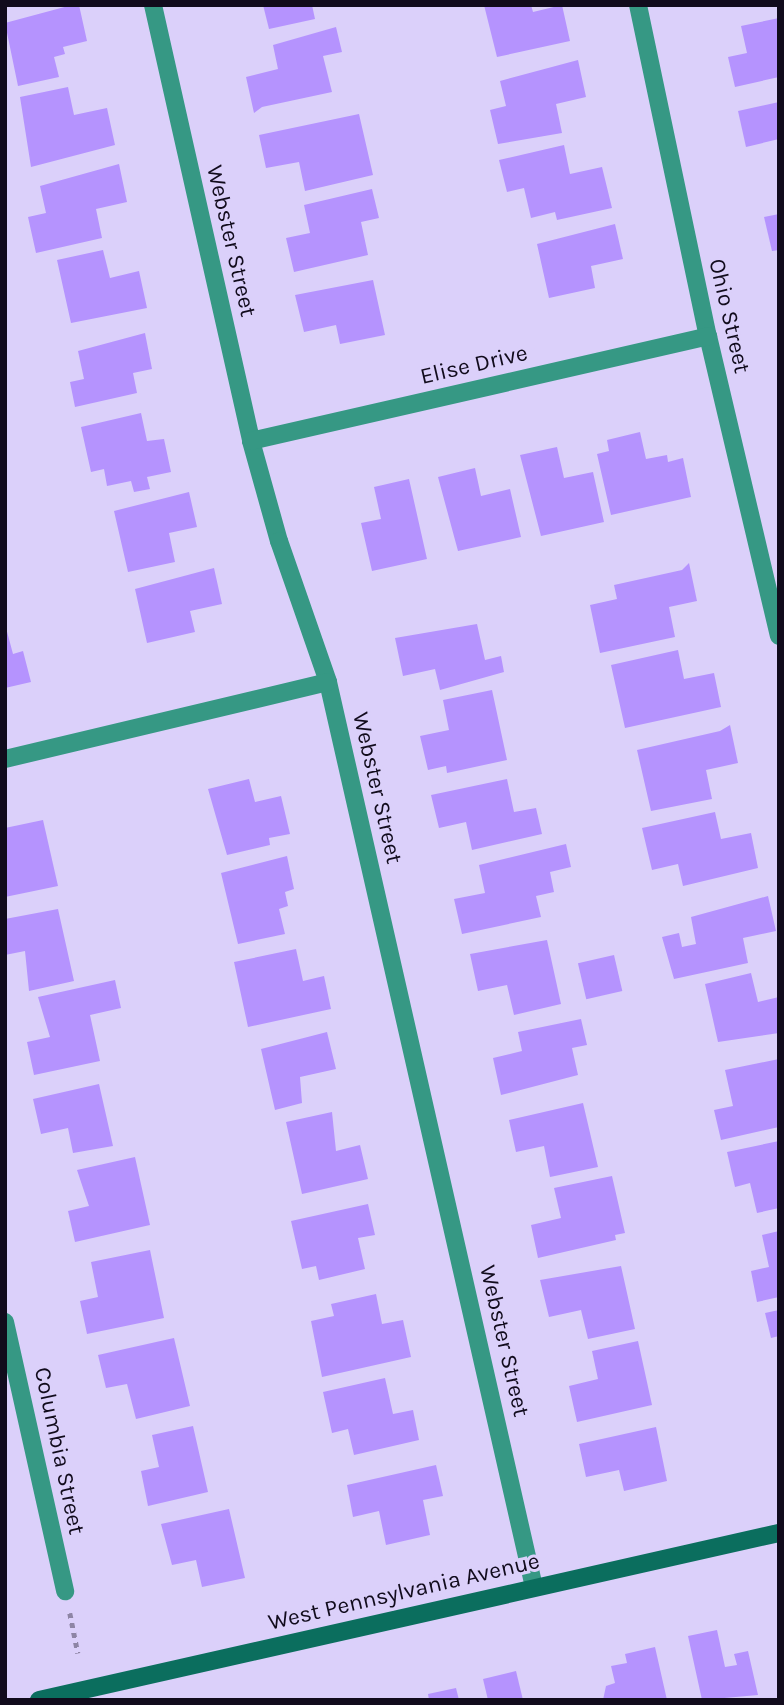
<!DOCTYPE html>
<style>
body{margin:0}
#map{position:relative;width:784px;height:1705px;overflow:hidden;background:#dbd0fa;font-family:Karla,sans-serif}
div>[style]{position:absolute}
.building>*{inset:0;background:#b593fe;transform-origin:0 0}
.path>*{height:4.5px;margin-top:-2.25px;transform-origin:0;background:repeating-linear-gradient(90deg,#8e85a5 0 5px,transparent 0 10px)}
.street>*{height:18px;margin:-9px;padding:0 9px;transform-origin:9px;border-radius:9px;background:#369884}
.secondary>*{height:18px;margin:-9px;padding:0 9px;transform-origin:9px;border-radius:9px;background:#0b6e5e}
span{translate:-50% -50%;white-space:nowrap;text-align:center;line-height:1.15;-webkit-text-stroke:6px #dbd0fa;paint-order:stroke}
.street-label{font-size:23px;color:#110b1c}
.frame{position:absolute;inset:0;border:7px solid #110b1c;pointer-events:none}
</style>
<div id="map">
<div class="building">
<i style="clip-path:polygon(72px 5px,79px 5px,87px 41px,63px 47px,65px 54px,54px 57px,59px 77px,18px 86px,5px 23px)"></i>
<i style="clip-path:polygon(263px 5px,312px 5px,315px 19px,269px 29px)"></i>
<i style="clip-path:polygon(484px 5px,531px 5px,533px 12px,562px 5px,570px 41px,497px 57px)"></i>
<i style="clip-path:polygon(779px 18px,779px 77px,735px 87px,728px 57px,747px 53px,741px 26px)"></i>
<i style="clip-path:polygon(336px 27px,342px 52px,323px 56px,332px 92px,262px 107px,254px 113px,246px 77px,278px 69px,273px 45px)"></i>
<i style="clip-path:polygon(578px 60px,586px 97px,556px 104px,562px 133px,498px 144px,490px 110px,506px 106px,500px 81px)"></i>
<i style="clip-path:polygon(68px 87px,74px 115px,107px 108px,115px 145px,31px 167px,20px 97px)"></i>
<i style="clip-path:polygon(779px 102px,779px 139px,746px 147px,738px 111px)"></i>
<i style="clip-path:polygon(359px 114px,373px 175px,305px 191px,299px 162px,266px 168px,259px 135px)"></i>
<i style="clip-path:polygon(564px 145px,570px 174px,602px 167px,612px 208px,557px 220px,555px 212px,531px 218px,524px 188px,507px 192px,499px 160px)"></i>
<i style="clip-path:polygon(119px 164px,127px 202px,96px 209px,102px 238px,36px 253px,28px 217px,46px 213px,40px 186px)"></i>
<i style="clip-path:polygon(372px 189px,379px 218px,361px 222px,368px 255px,294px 272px,286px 238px,310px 233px,304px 205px)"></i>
<i style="clip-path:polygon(779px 214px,779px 250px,772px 251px,764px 217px)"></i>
<i style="clip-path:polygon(615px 224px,623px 259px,591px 266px,595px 288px,549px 298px,537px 244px)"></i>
<i style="clip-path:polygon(103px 250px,110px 278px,139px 271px,147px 308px,71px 323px,57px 260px)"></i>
<i style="clip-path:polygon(373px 280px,385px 335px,340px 344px,336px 325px,304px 332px,295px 295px)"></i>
<i style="clip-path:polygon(145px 333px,152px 369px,133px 373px,137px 393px,75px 407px,70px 382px,84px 379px,78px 351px)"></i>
<i style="clip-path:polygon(141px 413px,147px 441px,164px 439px,171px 472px,147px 477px,150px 489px,134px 492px,131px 481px,107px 486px,104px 469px,91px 472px,81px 427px)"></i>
<i style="clip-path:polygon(640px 432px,646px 459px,667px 455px,668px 462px,683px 458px,691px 497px,611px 515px,597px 454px,609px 451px,607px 440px)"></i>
<i style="clip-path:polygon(557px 447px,564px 478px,593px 472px,604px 522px,541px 536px,520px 455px)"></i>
<i style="clip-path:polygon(475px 468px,481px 496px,510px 489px,521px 537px,458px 551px,438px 477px)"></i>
<i style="clip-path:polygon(409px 479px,427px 559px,372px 571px,361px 523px,381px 519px,374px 487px)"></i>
<i style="clip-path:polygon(189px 492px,197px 527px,169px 533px,175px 562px,128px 572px,114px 511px)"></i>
<i style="clip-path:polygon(689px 563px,697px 601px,669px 607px,675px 637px,600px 653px,590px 605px,617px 599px,614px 585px,682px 570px)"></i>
<i style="clip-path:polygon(214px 568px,222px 604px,190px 611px,195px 632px,147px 643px,135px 589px)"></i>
<i style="clip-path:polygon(5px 624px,13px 654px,23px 651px,31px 682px,5px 688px)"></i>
<i style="clip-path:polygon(477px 624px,485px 660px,501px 656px,504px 672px,440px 690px,435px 669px,403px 676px,395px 638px)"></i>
<i style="clip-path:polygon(678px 650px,684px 679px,714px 673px,721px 707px,625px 728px,611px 665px)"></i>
<i style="clip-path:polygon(492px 690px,507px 760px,447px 773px,446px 766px,428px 770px,420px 736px,449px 730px,443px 700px)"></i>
<i style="clip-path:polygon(730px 725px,738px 763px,706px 770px,712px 799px,651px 811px,637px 750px,720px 731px)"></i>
<i style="clip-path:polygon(249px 779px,255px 802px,281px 796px,290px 834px,269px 838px,270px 845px,227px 855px,208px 789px)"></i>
<i style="clip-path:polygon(507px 779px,514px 812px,536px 808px,542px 834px,472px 850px,466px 822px,439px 828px,431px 795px)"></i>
<i style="clip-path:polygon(715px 812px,721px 839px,751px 833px,758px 868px,683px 886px,678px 864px,652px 870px,642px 828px)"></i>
<i style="clip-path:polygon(43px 820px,58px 886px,5px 897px,5px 828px)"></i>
<i style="clip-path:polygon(566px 844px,571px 867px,550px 872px,554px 892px,536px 896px,541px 917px,462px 934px,454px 899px,485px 893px,479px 865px)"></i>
<i style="clip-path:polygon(287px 856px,294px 889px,285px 892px,288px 906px,279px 909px,285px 934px,238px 944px,221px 873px)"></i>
<i style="clip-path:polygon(768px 896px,776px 931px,743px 938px,748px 963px,674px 979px,662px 937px,679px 933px,682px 947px,696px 944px,691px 917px)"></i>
<i style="clip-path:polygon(58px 909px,74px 981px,29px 991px,25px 951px,5px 955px,5px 919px)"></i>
<i style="clip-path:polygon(547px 940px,561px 1004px,514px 1015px,507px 985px,478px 991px,470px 954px)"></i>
<i style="clip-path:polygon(296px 949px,303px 981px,324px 976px,331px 1009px,248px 1027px,234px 962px)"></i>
<i style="left:614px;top:955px;width:37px;height:37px;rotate:77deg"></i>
<i style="clip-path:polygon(751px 973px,758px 1002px,779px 997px,779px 1033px,718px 1042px,705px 984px)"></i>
<i style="clip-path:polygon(115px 980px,121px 1008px,90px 1015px,100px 1061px,34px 1075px,27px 1042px,50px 1037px,38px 997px)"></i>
<i style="clip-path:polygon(581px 1019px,587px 1045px,572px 1048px,578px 1075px,501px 1095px,493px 1058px,522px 1051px,518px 1032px)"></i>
<i style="clip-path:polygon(327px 1032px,336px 1069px,300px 1077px,302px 1103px,275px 1110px,261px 1049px)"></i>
<i style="clip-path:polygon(779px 1059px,779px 1127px,721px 1140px,714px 1110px,733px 1106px,725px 1070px)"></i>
<i style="clip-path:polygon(99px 1084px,113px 1146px,73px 1153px,68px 1128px,41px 1134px,33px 1099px)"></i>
<i style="clip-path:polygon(583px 1103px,598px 1167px,550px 1177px,544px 1146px,516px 1152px,509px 1120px)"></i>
<i style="clip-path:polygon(332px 1112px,336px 1151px,360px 1145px,368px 1179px,302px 1194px,286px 1122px)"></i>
<i style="clip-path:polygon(779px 1141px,779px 1208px,757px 1213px,750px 1183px,735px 1187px,727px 1152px)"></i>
<i style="clip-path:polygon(135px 1157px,150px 1225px,75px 1242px,68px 1211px,89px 1206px,77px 1170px)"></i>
<i style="clip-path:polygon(612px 1176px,625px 1233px,615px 1235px,616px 1240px,538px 1258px,531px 1225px,561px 1218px,554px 1188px)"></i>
<i style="clip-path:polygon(368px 1204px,375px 1235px,358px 1238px,365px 1269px,319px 1280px,316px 1266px,302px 1269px,291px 1221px)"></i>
<i style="clip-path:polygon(779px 1231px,779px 1297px,757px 1302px,751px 1271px,769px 1267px,762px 1235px)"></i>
<i style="clip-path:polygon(150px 1250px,164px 1318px,87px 1334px,80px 1301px,98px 1297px,91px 1262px)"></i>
<i style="clip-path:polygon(621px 1266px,635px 1329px,588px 1339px,581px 1310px,549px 1317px,540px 1280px)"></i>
<i style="clip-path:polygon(376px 1294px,382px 1324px,403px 1320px,411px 1357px,322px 1377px,311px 1321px,334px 1316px,331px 1304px)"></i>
<i style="clip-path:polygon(779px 1310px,779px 1336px,771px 1338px,765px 1313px)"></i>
<i style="clip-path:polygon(174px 1338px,190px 1406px,136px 1419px,127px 1384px,106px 1388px,98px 1355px)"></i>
<i style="clip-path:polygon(638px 1341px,652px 1405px,577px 1422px,569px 1386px,598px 1379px,592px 1351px)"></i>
<i style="clip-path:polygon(385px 1378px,393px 1414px,413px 1410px,419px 1440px,354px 1455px,348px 1429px,332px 1433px,323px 1392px)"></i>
<i style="clip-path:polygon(193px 1426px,208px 1492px,148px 1506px,141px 1471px,159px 1467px,152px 1435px)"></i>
<i style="clip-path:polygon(656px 1427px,667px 1481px,624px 1491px,619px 1470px,586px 1477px,579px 1444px)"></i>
<i style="clip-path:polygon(436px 1465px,443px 1496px,423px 1500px,430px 1535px,386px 1545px,379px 1511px,353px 1517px,347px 1485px)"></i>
<i style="clip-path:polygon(229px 1509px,245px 1578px,202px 1587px,196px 1560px,172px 1565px,161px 1524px)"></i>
<i style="clip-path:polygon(717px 1630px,725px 1667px,737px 1665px,734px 1654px,748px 1651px,758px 1695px,702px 1700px,688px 1636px)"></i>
<i style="clip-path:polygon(655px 1647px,667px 1700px,603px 1700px,606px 1686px,615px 1683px,611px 1666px,627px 1663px,625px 1654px)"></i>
<i style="clip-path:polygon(516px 1671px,523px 1700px,488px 1700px,483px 1679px)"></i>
<i style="clip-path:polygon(456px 1688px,459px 1700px,429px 1700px,428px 1694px)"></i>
</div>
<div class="path">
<i style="left:70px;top:1613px;width:41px;rotate:78.7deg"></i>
</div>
<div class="street">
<i style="left:153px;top:5px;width:447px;rotate:77.3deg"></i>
<i style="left:251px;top:441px;width:104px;rotate:74.4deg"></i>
<i style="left:279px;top:541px;width:149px;rotate:70.8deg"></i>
<i style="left:328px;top:682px;width:928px;rotate:77.18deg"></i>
<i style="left:638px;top:5px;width:338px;rotate:78.1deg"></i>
<i style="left:708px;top:336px;width:308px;rotate:76.7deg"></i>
<i style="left:251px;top:441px;width:469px;rotate:-12.9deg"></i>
<i style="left:5px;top:759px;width:332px;rotate:-13.4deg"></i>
<i style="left:5px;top:1322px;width:276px;rotate:77.4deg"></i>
</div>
<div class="secondary">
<i style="left:39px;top:1700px;width:759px;rotate:-12.72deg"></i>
</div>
<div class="street-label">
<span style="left:231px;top:241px;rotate:77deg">Webster Street</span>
<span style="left:729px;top:316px;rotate:77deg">Ohio Street</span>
<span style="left:474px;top:365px;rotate:-13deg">Elise Drive</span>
<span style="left:377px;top:788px;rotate:77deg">Webster Street</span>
<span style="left:504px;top:1341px;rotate:77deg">Webster Street</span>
<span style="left:59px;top:1451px;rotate:78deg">Columbia Street</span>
<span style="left:404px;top:1592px;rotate:-13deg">West Pennsylvania Avenue</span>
</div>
<div class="frame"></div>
</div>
